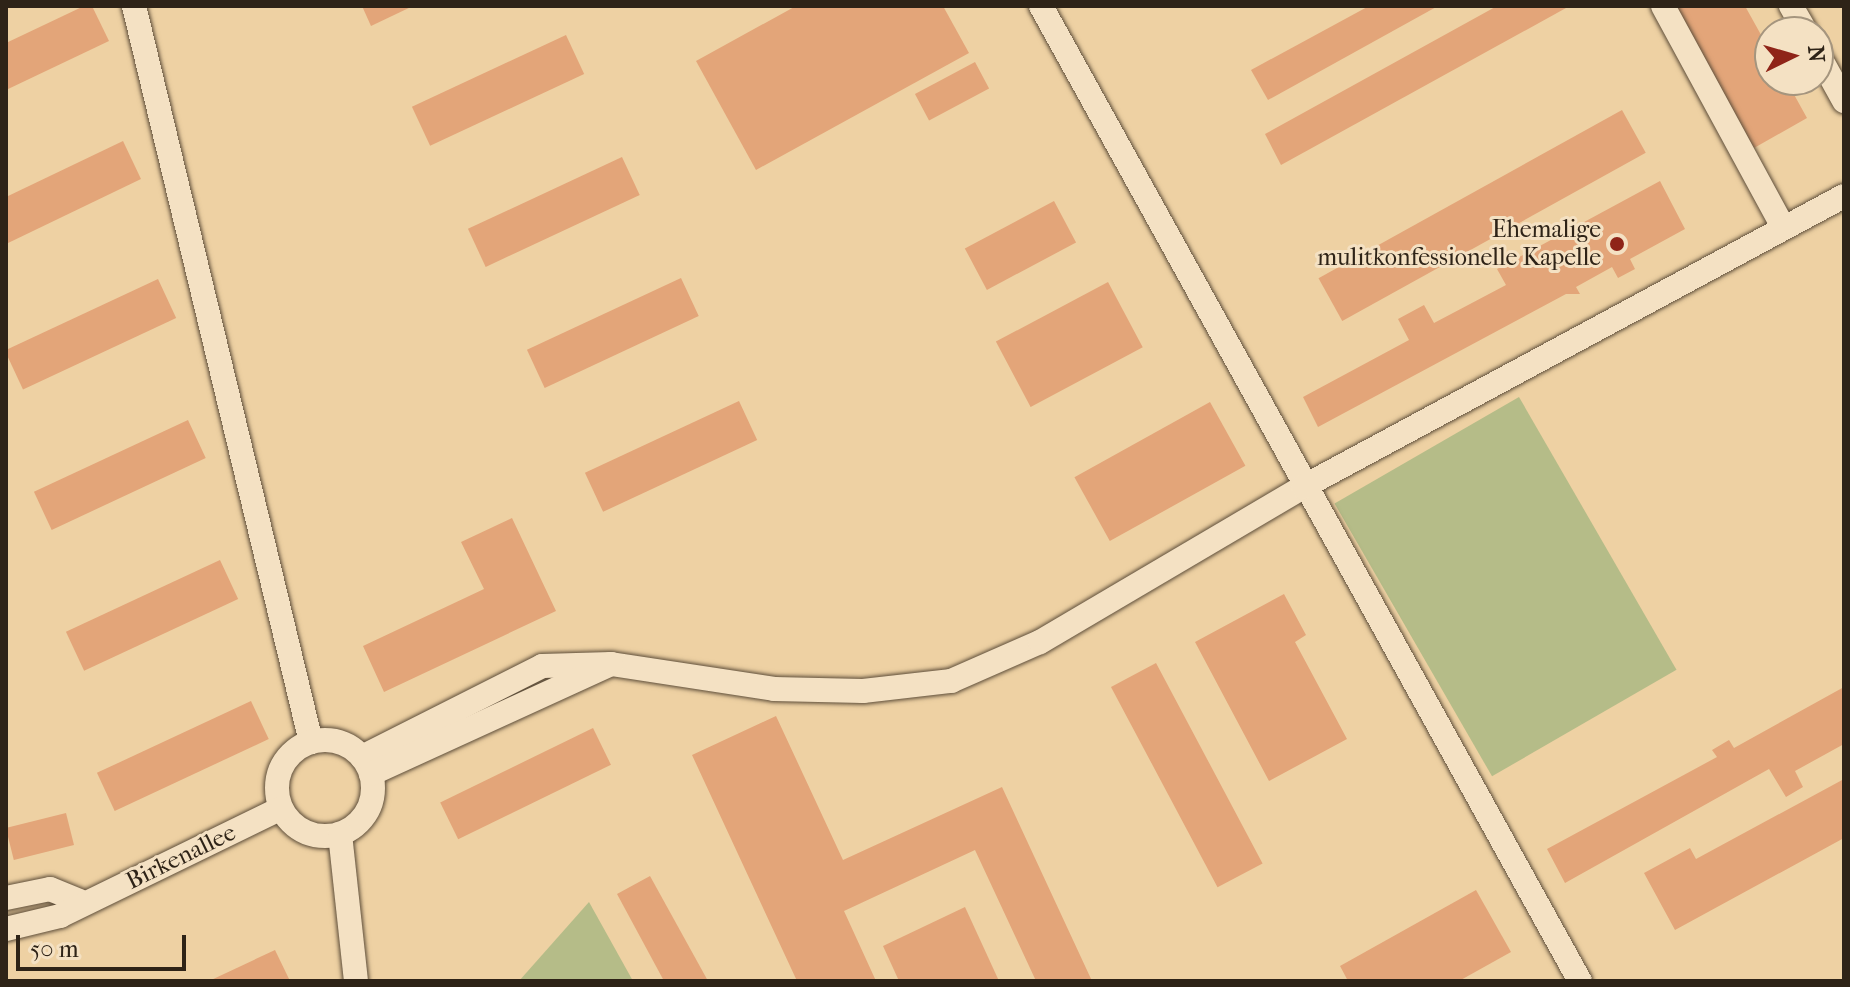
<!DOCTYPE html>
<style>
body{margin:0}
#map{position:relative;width:1850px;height:987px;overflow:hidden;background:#eed1a3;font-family:"IM FELL French Canon",serif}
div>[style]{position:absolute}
.green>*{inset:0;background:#b5bc88;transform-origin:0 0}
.building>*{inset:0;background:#e3a579;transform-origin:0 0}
.roads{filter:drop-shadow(0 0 2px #5e4e3a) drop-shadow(0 0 2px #5e4e3a)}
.street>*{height:24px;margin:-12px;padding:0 12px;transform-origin:12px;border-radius:12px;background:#f4e1c3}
.street>.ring{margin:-12px;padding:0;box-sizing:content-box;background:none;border:24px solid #f4e1c3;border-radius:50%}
.dots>*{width:22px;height:22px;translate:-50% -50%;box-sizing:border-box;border:4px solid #f4e1c3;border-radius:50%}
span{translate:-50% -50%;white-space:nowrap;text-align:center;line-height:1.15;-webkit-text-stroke:6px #f4e1c3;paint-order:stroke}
.poi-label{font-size:24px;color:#2e2317}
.right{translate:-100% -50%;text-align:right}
.street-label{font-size:24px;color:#2e2317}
.frame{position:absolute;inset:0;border:8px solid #2e2317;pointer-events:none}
.north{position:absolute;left:1754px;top:16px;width:80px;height:80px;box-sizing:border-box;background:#f4e1c3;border:2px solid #a5957e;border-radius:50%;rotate:85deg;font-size:22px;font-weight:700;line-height:32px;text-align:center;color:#2e2317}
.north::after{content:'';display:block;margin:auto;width:28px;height:36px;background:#8f2418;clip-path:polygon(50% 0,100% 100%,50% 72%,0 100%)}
.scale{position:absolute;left:16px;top:935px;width:170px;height:36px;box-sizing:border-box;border:4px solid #2e2317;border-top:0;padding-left:10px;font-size:24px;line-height:28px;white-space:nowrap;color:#2e2317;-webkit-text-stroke:6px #f4e1c3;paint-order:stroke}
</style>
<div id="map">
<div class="green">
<i style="left:1519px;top:397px;width:315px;height:213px;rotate:60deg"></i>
<i style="clip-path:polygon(589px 902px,633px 981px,519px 981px)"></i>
</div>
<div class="building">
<i style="clip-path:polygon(84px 6px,92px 6px,109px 41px,6px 90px,6px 43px)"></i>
<i style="clip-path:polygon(362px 6px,413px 6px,371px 26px)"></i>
<i style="clip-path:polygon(796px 6px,943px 6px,969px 53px,756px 170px,696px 61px)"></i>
<i style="clip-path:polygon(1369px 6px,1438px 6px,1268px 100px,1251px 70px)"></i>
<i style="clip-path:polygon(1497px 6px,1566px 8px,1281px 165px,1265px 134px)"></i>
<i style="clip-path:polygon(1745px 6px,1770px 51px,1770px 80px,1786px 80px,1807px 118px,1754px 148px,1677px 8px)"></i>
<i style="left:566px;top:35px;width:43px;height:170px;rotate:65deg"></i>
<i style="left:975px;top:62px;width:30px;height:68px;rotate:62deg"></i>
<i style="left:1622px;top:110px;width:49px;height:347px;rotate:61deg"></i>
<i style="clip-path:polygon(123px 141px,141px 179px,6px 244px,6px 197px)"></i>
<i style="left:622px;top:157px;width:42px;height:170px;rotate:65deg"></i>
<i style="clip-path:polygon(1660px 181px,1685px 229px,1630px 259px,1635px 269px,1618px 278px,1612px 267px,1576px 287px,1580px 294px,1566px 294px,1318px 427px,1303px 397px,1409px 340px,1398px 319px,1424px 305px,1434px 323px,1506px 285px,1497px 269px)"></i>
<i style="left:1054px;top:201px;width:47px;height:101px;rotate:62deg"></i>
<i style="left:681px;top:278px;width:42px;height:170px;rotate:65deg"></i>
<i style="left:158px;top:279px;width:43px;height:169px;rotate:65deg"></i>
<i style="left:1108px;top:282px;width:74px;height:127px;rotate:62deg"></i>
<i style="left:739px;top:401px;width:43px;height:170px;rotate:65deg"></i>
<i style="left:1210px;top:402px;width:73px;height:155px;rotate:61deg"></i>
<i style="left:188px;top:420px;width:42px;height:170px;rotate:65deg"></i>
<i style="clip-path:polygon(512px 518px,556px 611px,384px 692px,363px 646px,484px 589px,461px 542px)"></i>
<i style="left:220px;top:560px;width:43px;height:170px;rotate:65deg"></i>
<i style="clip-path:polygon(1284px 594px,1306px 635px,1295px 642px,1347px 739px,1269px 781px,1195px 642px)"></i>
<i style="left:1156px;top:663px;width:227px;height:51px;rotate:62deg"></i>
<i style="clip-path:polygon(1844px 687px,1844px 744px,1795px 771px,1803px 787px,1786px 797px,1769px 769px,1565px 883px,1547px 849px,1717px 757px,1712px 750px,1729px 740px,1734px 748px)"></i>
<i style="left:251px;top:701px;width:42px;height:170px;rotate:65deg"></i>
<i style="clip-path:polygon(776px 716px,843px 860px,1002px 787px,1092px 981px,1036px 981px,975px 850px,844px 911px,876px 981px,797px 981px,692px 755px)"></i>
<i style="left:593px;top:728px;width:41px;height:170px;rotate:64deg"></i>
<i style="clip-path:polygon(1844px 779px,1844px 838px,1675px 930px,1644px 873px,1690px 848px,1696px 859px)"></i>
<i style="left:66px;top:813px;width:33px;height:62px;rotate:76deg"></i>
<i style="clip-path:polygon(650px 876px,708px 981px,664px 981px,617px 894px)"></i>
<i style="clip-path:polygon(1476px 890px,1511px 952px,1459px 981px,1348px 981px,1340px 966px)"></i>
<i style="clip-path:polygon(965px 907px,999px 981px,899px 981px,883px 946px)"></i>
<i style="clip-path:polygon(275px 950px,290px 981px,209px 981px)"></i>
</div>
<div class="roads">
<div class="street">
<i style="left:134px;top:6px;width:757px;rotate:76.48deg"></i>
<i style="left:1041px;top:6px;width:1114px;rotate:61.07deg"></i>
<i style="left:1663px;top:6px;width:249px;rotate:61.5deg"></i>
<i style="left:1791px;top:6px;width:30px;rotate:60deg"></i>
<i style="left:1818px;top:54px;width:54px;rotate:61deg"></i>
<i style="left:611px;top:664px;width:165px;rotate:8.7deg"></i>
<i style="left:774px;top:689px;width:89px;rotate:1.3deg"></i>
<i style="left:863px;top:691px;width:89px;rotate:-6.5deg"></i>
<i style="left:951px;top:681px;width:97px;rotate:-23.7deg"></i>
<i style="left:1040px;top:642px;width:305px;rotate:-30.5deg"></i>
<i style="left:1303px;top:487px;width:614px;rotate:-28.28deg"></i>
<i class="ring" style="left:277px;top:740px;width:72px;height:72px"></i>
<i style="left:362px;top:757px;width:202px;rotate:-26.8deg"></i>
<i style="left:542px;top:666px;width:69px;rotate:-1.7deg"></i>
<i style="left:611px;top:664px;width:264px;rotate:155.4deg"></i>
<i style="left:340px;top:834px;width:148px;rotate:83.8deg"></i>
<i style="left:6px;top:898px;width:45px;rotate:-11.6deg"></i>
<i style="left:50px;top:889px;width:31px;rotate:22deg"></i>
<i style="left:6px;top:929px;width:56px;rotate:-13.5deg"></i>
<i style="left:60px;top:916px;width:246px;rotate:-26deg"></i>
</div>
</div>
<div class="dots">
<i style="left:1617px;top:244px;background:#8f2418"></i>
</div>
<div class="poi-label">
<span class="right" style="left:1601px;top:244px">Ehemalige<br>mulitkonfessionelle Kapelle</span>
</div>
<div class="street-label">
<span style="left:181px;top:857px;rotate:-26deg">Birkenallee</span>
</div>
<div class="frame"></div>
<div class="north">N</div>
<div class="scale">50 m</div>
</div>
